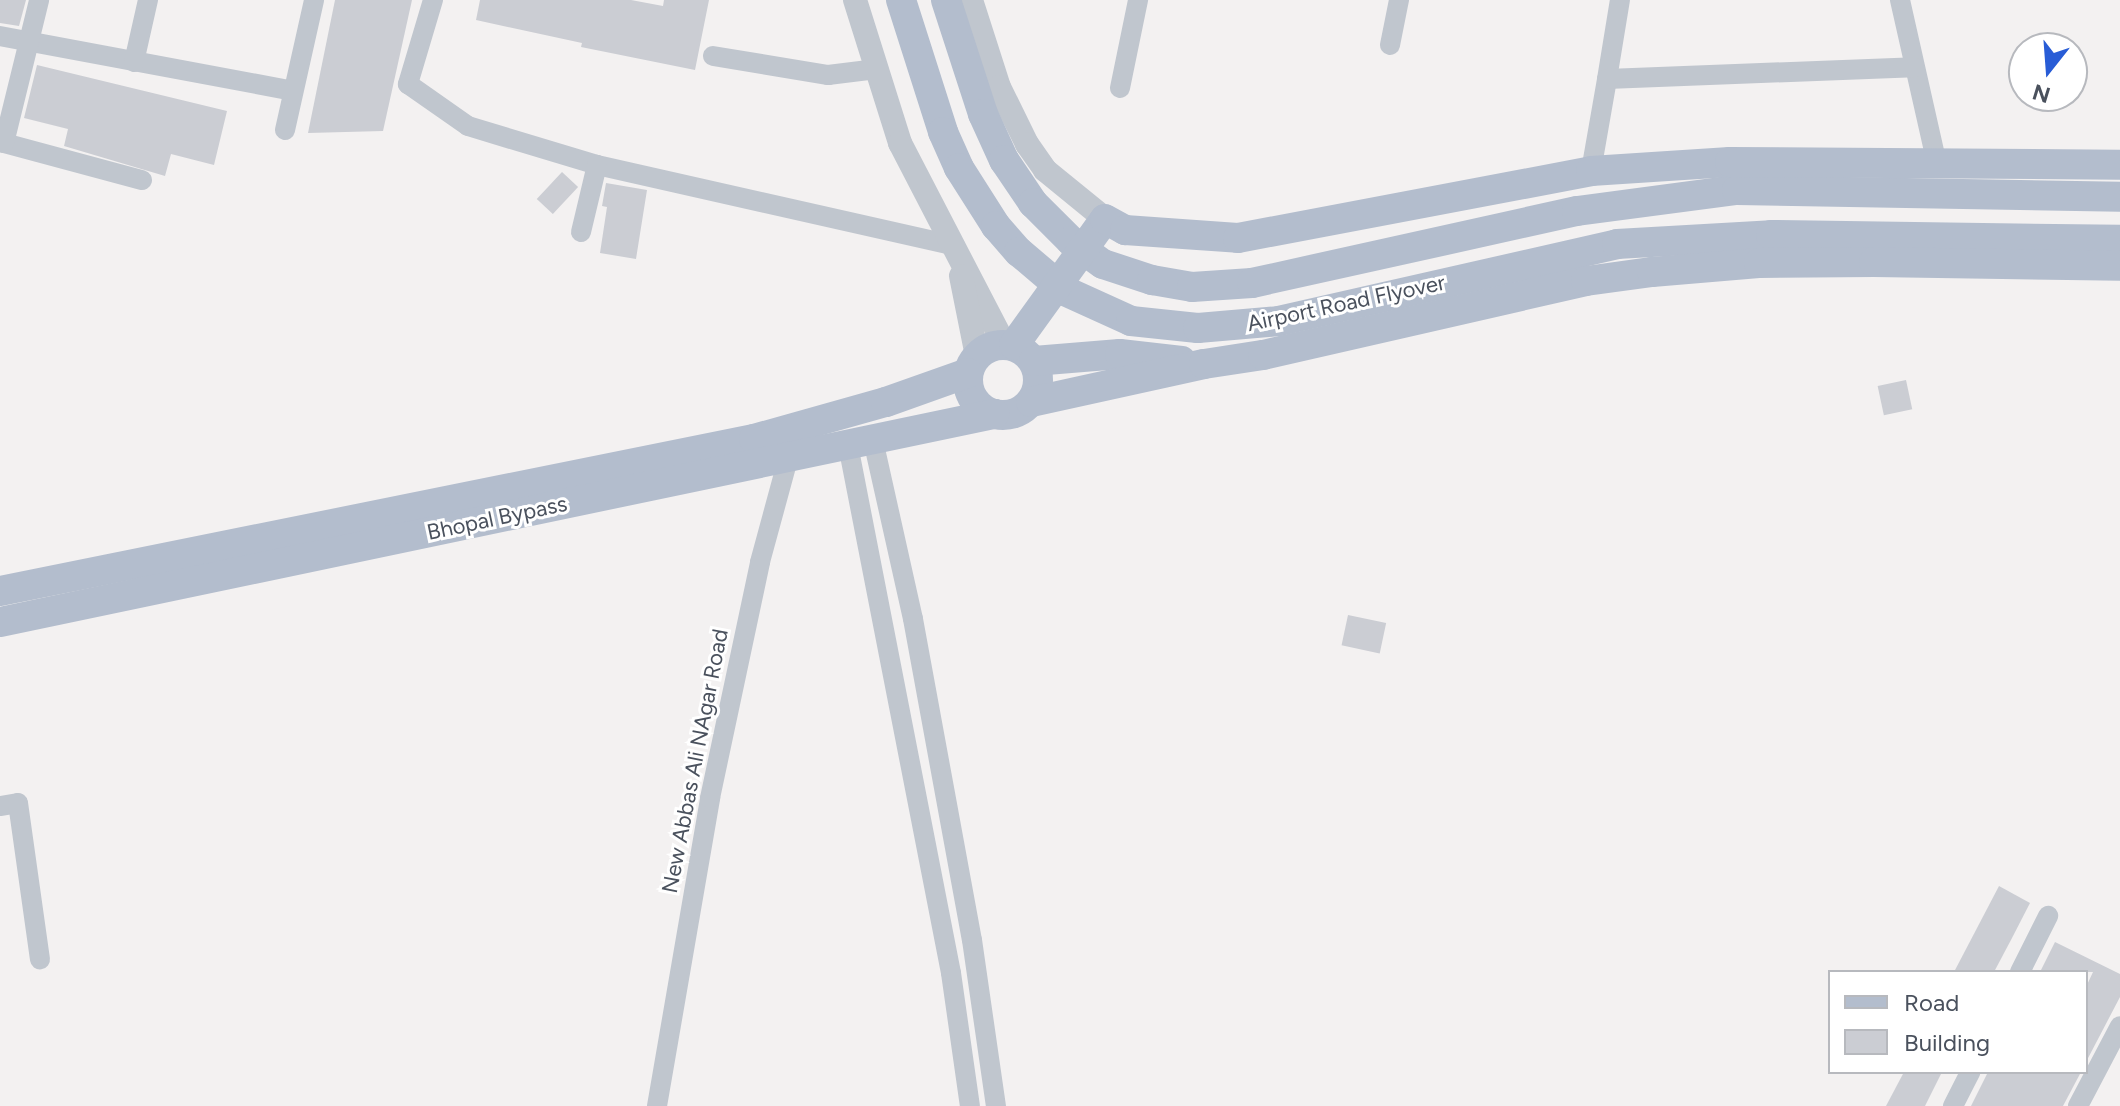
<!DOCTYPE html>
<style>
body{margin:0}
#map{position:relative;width:2120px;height:1106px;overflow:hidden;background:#f3f1f1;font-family:Figtree,sans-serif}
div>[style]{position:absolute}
.building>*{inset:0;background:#cbcdd3;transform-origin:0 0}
.minor>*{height:20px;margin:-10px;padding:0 10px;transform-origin:10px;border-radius:10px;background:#c0c6ce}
.tertiary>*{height:24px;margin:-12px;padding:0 12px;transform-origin:12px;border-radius:12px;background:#c0c6ce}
.primary>*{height:30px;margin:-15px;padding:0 15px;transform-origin:15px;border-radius:15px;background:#b3bdcd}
.primary>.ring{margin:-15px;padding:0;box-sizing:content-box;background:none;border:30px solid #b3bdcd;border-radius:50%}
span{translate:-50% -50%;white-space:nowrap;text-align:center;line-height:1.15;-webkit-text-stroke:6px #fff;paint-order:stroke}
.street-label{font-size:22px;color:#4a515d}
.legend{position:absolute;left:1828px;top:970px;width:260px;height:104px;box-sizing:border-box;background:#fff;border:2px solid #b7b9be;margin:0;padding:10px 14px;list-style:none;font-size:24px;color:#4a515d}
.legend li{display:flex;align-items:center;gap:16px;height:40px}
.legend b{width:40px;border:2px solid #b7b9be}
.north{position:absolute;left:2008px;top:32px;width:80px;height:80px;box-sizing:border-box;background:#fff;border:2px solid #b7b9be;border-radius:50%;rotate:197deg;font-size:22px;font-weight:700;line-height:32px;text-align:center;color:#4a515d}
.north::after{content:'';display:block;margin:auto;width:28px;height:36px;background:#285cd6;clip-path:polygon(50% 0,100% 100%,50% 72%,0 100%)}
</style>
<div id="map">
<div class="building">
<i style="clip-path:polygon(0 0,26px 0,19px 26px,0 23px)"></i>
<i style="clip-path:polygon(335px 0,412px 0,383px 131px,308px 133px)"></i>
<i style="clip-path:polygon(480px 0,631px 0,663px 6px,664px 0,709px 0,695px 70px,581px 47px,582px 43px,476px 20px)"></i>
<i style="clip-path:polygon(37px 65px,227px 111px,214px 165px,171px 154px,165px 176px,64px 146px,68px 129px,24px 118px)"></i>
<i style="left:562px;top:172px;width:22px;height:37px;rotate:43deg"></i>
<i style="clip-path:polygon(606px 183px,647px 190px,636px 259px,600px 253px,607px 207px,602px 206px)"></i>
<i style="left:1906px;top:380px;width:30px;height:29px;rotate:78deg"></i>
<i style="left:1348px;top:615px;width:39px;height:31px;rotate:12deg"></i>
<i style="clip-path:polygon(1999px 886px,2030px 903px,2012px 938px,1994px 972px,1954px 972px)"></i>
<i style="clip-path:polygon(2055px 942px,2120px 974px,2120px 997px,2086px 1062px,2086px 987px,2093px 972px,2040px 972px)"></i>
<i style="clip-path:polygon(1904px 1072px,1942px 1072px,1925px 1106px,1886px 1106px)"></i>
<i style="clip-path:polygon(1988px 1072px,2081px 1072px,2063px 1106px,1971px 1106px)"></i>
</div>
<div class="minor">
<i style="left:433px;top:0;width:88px;rotate:106.6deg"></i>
<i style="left:408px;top:84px;width:73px;rotate:35deg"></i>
<i style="left:468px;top:126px;width:135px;rotate:16.8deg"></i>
<i style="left:597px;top:165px;width:367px;rotate:12.7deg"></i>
<i style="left:1900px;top:0;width:168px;rotate:77.3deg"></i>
<i style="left:0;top:36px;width:298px;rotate:10.6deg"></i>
<i style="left:1390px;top:45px;width:46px;rotate:-78.7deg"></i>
<i style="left:713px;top:56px;width:117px;rotate:9.4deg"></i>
<i style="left:828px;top:75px;width:49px;rotate:-7deg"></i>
<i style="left:134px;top:62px;width:64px;rotate:-77.3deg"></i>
<i style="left:1607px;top:79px;width:80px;rotate:-80.7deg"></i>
<i style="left:1120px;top:88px;width:90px;rotate:-78.4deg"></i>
<i style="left:285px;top:130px;width:133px;rotate:-77.4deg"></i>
<i style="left:0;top:142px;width:147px;rotate:15deg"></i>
<i style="left:4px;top:143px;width:147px;rotate:-76.2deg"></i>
<i style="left:1591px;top:171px;width:93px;rotate:-80.1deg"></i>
<i style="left:1607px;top:79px;width:307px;rotate:-2.2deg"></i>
<i style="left:581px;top:232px;width:69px;rotate:-76.6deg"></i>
<i style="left:873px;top:440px;width:183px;rotate:77.4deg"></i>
<i style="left:913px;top:619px;width:326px;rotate:79.6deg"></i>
<i style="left:972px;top:940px;width:168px;rotate:81.8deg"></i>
<i style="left:848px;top:445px;width:538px;rotate:78.96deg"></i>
<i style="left:951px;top:973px;width:134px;rotate:81.9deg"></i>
<i style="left:0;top:806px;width:18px;rotate:-9deg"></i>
<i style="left:18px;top:803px;width:158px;rotate:82deg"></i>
<i style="left:2020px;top:972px;width:63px;rotate:-63.4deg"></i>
<i style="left:657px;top:1106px;width:313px;rotate:-80.2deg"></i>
<i style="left:710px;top:798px;width:241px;rotate:-78deg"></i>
<i style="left:760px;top:562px;width:118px;rotate:-74.8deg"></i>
<i style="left:1953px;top:1106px;width:38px;rotate:-63deg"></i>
<i style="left:2078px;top:1106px;width:90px;rotate:-62.3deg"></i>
</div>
<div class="tertiary">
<i style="left:855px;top:0;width:150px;rotate:72.5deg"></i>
<i style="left:900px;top:143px;width:226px;rotate:62.6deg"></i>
<i style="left:971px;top:0;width:91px;rotate:72.2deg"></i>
<i style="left:999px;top:87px;width:64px;rotate:63.8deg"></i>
<i style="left:1027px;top:144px;width:32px;rotate:55deg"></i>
<i style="left:1045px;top:170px;width:77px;rotate:39.2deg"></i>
<i style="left:961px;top:276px;width:82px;rotate:78.7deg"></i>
</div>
<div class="primary">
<i style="left:901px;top:0;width:139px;rotate:72.3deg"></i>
<i style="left:943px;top:132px;width:39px;rotate:66deg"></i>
<i style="left:959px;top:168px;width:69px;rotate:57.5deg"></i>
<i style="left:996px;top:226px;width:35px;rotate:49deg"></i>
<i style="left:1019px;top:252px;width:60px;rotate:40.3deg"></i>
<i style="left:1065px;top:291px;width:72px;rotate:24.4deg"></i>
<i style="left:1131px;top:321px;width:67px;rotate:6deg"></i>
<i style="left:1198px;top:328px;width:81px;rotate:-4.9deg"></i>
<i style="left:1279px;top:321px;width:347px;rotate:-12.8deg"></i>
<i style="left:1617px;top:244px;width:154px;rotate:-3.3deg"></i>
<i style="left:1771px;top:235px;width:349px;rotate:0.8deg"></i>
<i style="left:946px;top:0;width:120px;rotate:72deg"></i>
<i style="left:983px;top:114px;width:51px;rotate:65.5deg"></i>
<i style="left:1004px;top:160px;width:52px;rotate:56deg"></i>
<i style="left:1033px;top:203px;width:54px;rotate:45deg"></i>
<i style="left:1071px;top:241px;width:39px;rotate:36deg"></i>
<i style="left:1103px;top:264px;width:52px;rotate:18.1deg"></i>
<i style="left:1152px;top:280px;width:41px;rotate:9.9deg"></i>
<i style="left:1192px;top:287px;width:60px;rotate:-3.8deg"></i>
<i style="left:1252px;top:283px;width:333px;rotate:-12.5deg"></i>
<i style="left:1577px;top:211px;width:161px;rotate:-7.5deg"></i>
<i style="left:1737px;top:190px;width:383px;rotate:1deg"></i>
<i class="ring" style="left:968px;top:345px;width:40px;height:40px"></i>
<i style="left:1014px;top:345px;width:155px;rotate:-54.2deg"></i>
<i style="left:1105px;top:219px;width:23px;rotate:29deg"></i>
<i style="left:1125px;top:230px;width:113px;rotate:4deg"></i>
<i style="left:1238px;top:238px;width:359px;rotate:-10.7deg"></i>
<i style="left:1591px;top:171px;width:139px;rotate:-3.7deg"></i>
<i style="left:1730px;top:162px;width:390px;rotate:0.4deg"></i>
<i style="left:1034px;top:361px;width:86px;rotate:-4.7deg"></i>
<i style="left:1120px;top:354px;width:62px;rotate:6.4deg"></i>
<i style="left:1031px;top:402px;width:177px;rotate:-12.4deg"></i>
<i style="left:1204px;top:364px;width:60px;rotate:-8.7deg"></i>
<i style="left:1263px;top:355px;width:331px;rotate:-12.9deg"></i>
<i style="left:1586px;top:281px;width:67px;rotate:-7.8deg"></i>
<i style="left:1652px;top:272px;width:107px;rotate:-4.8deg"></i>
<i style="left:1759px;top:263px;width:115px;rotate:-0.5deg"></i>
<i style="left:1874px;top:262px;width:246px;rotate:0.9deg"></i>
<i style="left:0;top:591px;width:769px;rotate:-11.4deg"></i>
<i style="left:754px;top:439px;width:137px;rotate:-15.7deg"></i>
<i style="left:886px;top:402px;width:87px;rotate:-19.5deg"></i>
<i style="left:0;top:622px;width:1016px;rotate:-11.82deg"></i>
</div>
<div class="street-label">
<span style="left:1346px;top:303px;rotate:-12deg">Airport Road Flyover</span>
<span style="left:497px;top:518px;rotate:-12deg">Bhopal Bypass</span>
<span style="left:695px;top:761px;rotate:-79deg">New Abbas Ali NAgar Road</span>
</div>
<ul class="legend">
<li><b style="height:10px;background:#b3bdcd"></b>Road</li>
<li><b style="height:22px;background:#cbcdd3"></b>Building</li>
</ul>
<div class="north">N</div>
</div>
